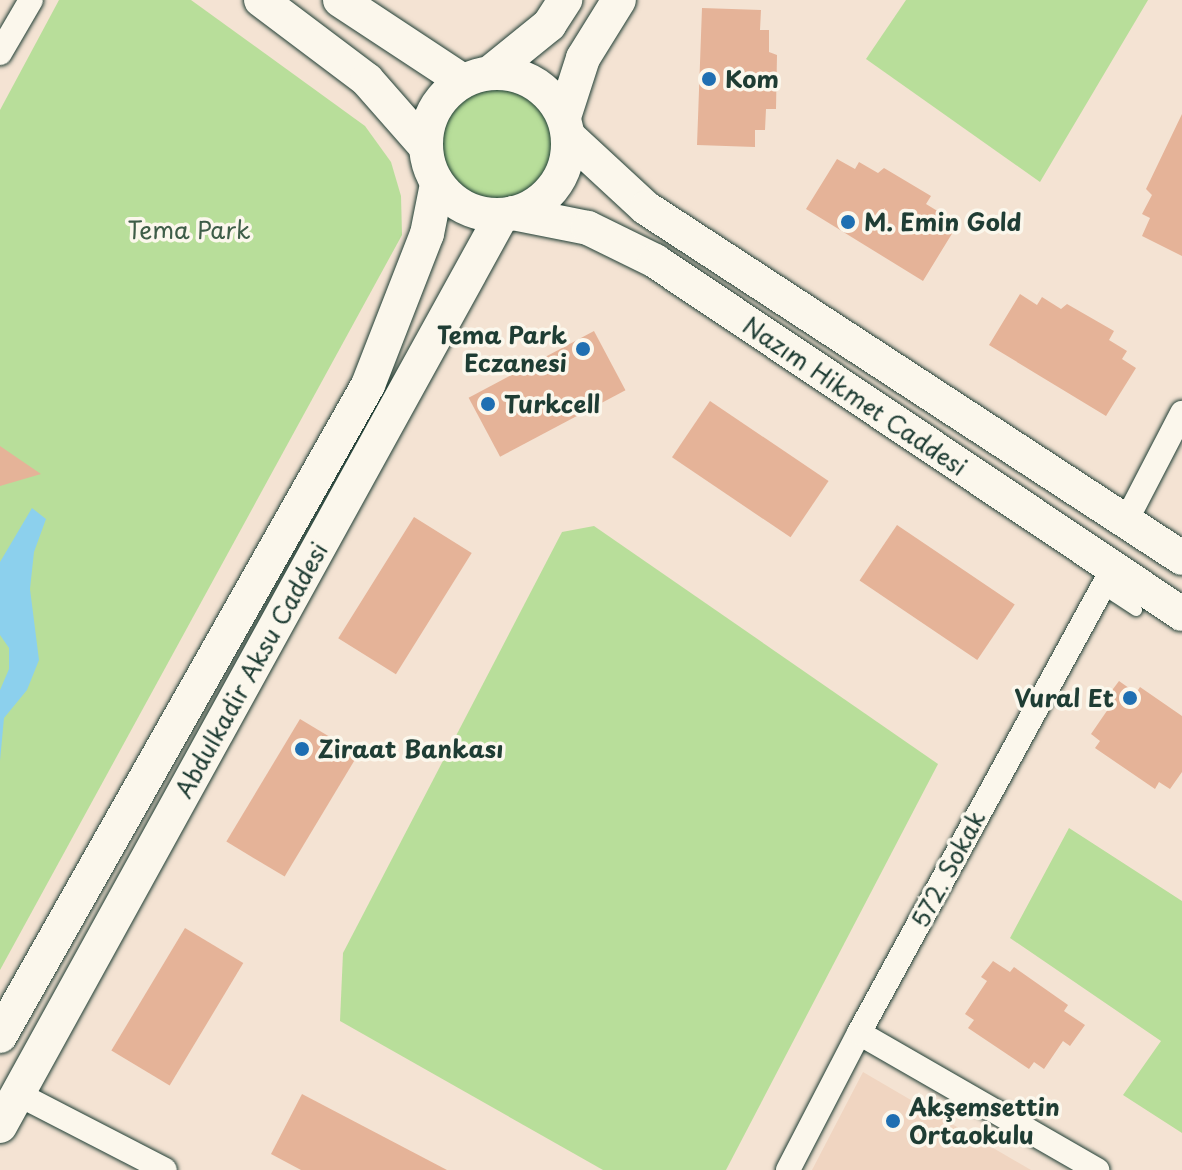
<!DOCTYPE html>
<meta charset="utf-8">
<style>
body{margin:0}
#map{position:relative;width:1182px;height:1170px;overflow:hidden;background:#f4e3d3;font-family:"Playpen Sans",sans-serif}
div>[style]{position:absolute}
.built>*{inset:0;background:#f0d5c1}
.green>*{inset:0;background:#b8de9a}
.round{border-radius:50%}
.water>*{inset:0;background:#8cd0ed}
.building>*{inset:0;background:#e5b398;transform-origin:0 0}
.roads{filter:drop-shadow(0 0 2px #1f3d34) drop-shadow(0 0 2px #1f3d34)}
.lane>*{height:12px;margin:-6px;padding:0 6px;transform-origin:6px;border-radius:6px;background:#fbf7ec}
.street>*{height:24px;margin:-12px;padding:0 12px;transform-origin:12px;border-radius:12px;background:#fbf7ec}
.secondary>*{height:34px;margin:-17px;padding:0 17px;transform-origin:17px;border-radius:17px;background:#fbf7ec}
.secondary>.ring{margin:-17px;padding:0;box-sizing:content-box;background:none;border:34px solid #fbf7ec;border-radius:50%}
.dots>*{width:22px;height:22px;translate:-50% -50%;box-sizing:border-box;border:4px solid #fbf7ec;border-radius:50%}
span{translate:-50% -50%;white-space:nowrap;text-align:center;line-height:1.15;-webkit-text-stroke:7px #fbf7ec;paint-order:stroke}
.poi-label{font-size:24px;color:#1f3d34;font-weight:700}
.left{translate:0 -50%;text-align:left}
.right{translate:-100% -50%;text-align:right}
.park-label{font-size:24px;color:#3e5d48}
.street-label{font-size:24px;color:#1f3d34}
</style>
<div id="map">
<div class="built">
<i style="clip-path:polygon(863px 1072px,1031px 1170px,812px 1170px)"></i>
</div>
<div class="green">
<i style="clip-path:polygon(59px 0,191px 0,365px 126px,391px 162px,401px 196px,402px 235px,0 970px,0 110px)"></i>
<i style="clip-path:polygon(906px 0,1148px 0,1040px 182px,866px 59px)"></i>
<i class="round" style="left:438px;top:86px;width:114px;height:114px"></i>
<i style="clip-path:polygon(594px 526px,938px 764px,726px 1170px,603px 1170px,340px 1021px,343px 953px,562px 532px)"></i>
<i style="clip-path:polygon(1069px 828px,1182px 901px,1182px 1133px,1123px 1095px,1161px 1041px,1010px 938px)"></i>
</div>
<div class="water">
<i style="clip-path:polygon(32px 508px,46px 519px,34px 552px,30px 589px,39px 660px,27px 690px,4px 718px,0 761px,0 690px,9px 669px,9px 648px,0 635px,0 562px)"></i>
</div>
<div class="building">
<i style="clip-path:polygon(702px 8px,761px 10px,760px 30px,769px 30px,769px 52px,777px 55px,776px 109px,766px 109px,765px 130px,755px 130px,755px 147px,697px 145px)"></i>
<i style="clip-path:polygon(1182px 114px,1182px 256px,1142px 236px,1150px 218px,1142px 214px,1152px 195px,1146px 189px)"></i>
<i style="clip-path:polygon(837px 159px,855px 169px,859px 162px,878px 173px,884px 168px,931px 196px,926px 204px,944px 215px,939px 223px,953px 232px,923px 281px,806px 209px)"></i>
<i style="clip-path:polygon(1020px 294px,1037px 305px,1042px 297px,1061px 309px,1067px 304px,1114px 331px,1109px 340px,1127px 351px,1122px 359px,1136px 368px,1106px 416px,989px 345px)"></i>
<i style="left:594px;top:331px;width:67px;height:142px;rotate:62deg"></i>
<i style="left:710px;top:401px;width:143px;height:68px;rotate:34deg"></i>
<i style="clip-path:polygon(0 446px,41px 474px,0 486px)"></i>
<i style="left:414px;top:517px;width:68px;height:143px;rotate:32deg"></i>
<i style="left:897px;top:525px;width:142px;height:67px;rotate:34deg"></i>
<i style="clip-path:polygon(1119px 681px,1136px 693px,1140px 687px,1182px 716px,1182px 772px,1170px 789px,1159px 782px,1155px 789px,1095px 748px,1100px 741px,1091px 734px,1113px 702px,1107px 697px)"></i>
<i style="left:300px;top:719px;width:68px;height:143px;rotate:31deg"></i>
<i style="left:185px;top:928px;width:68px;height:143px;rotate:31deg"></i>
<i style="clip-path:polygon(993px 961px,1010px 972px,1014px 967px,1068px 1005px,1064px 1011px,1085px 1025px,1070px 1046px,1063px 1041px,1044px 1069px,1034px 1062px,1029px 1069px,968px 1028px,974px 1020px,965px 1014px,987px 981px,981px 977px)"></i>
<i style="clip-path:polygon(302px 1094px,447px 1170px,301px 1170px,271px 1154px)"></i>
</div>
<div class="roads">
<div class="lane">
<i style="left:1101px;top:587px;width:42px;rotate:33.3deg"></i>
</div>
<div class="street">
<i style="left:0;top:53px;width:61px;rotate:-59.7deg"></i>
<i style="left:1126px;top:521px;width:122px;rotate:-62.6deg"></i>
<i style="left:859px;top:1033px;width:275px;rotate:29.9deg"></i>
<i style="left:18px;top:1094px;width:165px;rotate:27.3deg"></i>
<i style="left:788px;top:1170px;width:154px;rotate:-62.6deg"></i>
<i style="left:859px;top:1033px;width:528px;rotate:-61.35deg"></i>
</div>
<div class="secondary">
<i style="left:261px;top:0;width:133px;rotate:37deg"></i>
<i style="left:367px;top:80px;width:88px;rotate:48.7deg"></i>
<i style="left:340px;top:0;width:147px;rotate:33.4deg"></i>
<i style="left:491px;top:72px;width:75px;rotate:-39deg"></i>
<i style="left:549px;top:25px;width:30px;rotate:-57deg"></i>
<i class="ring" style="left:426px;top:73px;width:108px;height:108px"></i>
<i style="left:564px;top:117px;width:62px;rotate:-72.1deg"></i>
<i style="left:583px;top:58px;width:68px;rotate:-58.2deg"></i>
<i style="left:568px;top:136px;width:106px;rotate:42.7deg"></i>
<i style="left:646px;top:208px;width:640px;rotate:33.14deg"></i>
<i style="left:513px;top:213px;width:76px;rotate:11.3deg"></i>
<i style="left:588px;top:228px;width:75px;rotate:26.2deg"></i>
<i style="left:655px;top:261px;width:634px;rotate:33.82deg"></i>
<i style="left:0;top:1036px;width:748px;rotate:-60.52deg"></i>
<i style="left:368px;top:385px;width:162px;rotate:-68.7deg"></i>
<i style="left:427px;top:234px;width:51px;rotate:-78.7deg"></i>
<i style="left:0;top:1126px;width:1040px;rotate:-61.14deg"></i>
</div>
</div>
<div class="dots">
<i style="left:709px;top:79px;background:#1f6fb2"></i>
<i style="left:848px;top:222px;background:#1f6fb2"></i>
<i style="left:583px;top:349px;background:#1f6fb2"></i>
<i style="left:488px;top:404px;background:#1f6fb2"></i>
<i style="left:1130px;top:698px;background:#1f6fb2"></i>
<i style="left:302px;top:749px;background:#1f6fb2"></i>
<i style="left:893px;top:1121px;background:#1f6fb2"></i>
</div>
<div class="poi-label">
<span class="left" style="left:725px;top:79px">Kom</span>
<span class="left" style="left:864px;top:222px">M. Emin Gold</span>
<span class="right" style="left:567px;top:349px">Tema Park<br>Eczanesi</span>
<span class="left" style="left:504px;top:404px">Turkcell</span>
<span class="right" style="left:1114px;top:698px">Vural Et</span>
<span class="left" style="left:318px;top:749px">Ziraat Bankası</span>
<span class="left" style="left:909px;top:1121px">Akşemsettin<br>Ortaokulu</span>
</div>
<div class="park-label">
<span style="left:189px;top:230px">Tema Park</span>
</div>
<div class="street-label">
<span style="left:855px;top:396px;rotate:34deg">Nazım Hikmet Caddesi</span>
<span style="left:251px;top:670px;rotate:-61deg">Abdulkadir Aksu Caddesi</span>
<span style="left:948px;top:869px;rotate:-62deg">572. Sokak</span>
</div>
</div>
